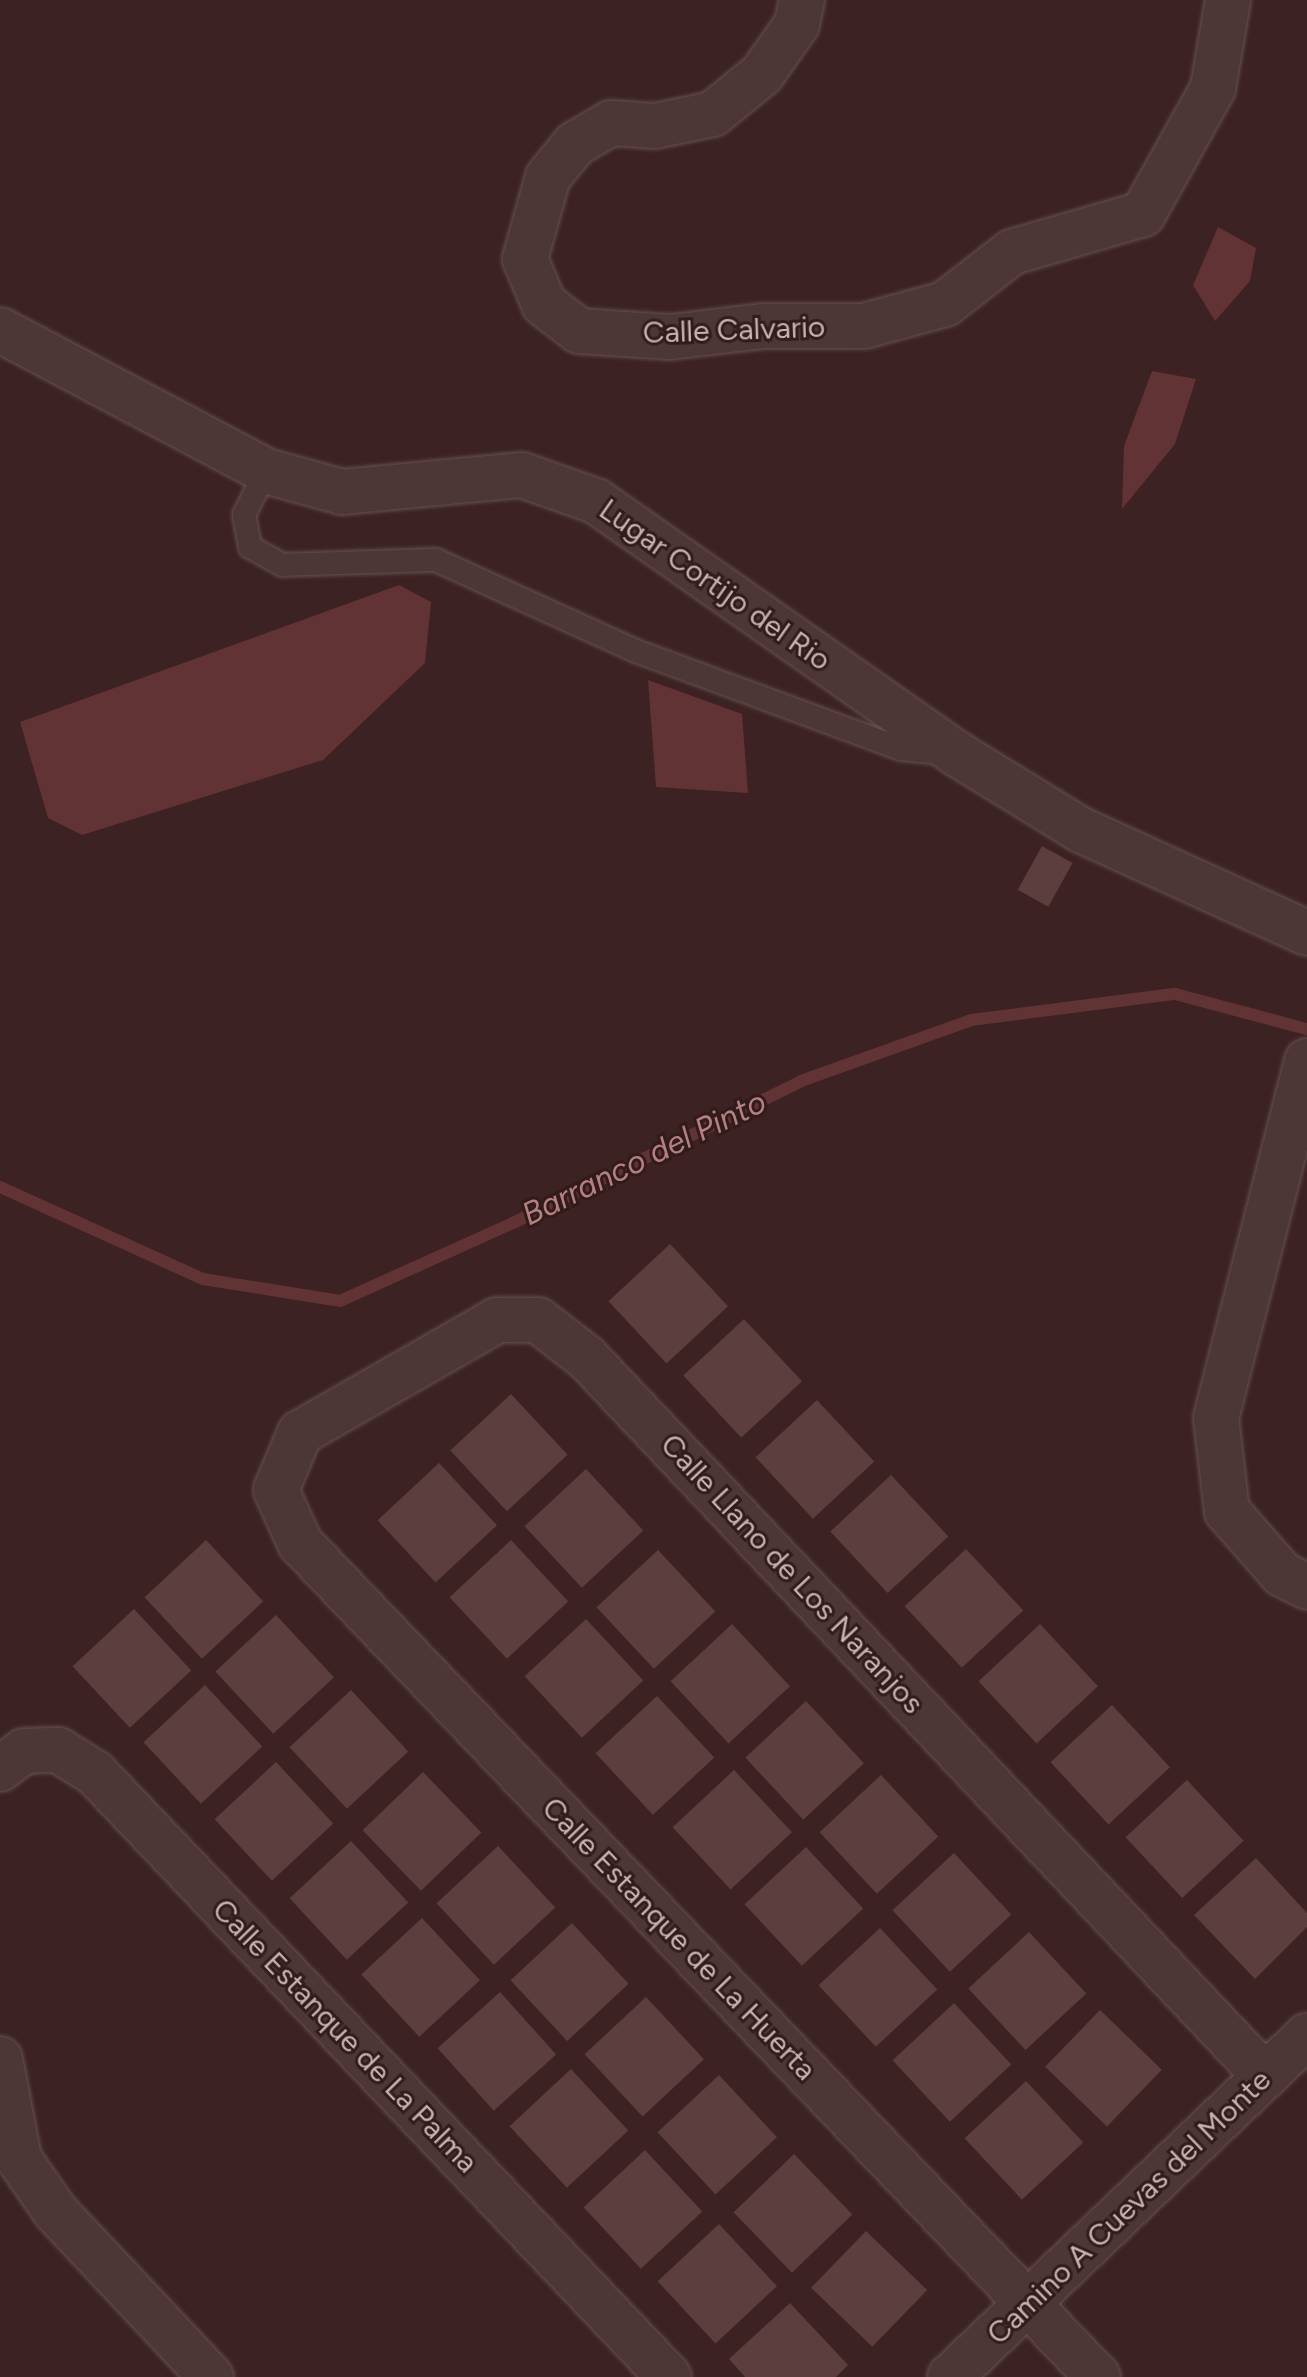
<!DOCTYPE html>
<style>
body{margin:0}
#map{position:relative;width:1307px;height:2377px;overflow:hidden;background:#3c2223;font-family:Figtree,sans-serif}
div>[style]{position:absolute}
.water>*{inset:0;background:#623334}
.stream>*{height:12px;margin:-6px;padding:0 6px;transform-origin:6px;border-radius:6px;background:#623334}
.building>*{inset:0;background:#5c3e3e;transform-origin:0 0}
.roads{filter:drop-shadow(0 0 2px #675151) drop-shadow(0 0 2px #675151)}
.service>*{height:22px;margin:-11px;padding:0 11px;transform-origin:11px;border-radius:11px;background:#4c3636}
.minor>*{height:44px;margin:-22px;padding:0 22px;transform-origin:22px;border-radius:22px;background:#4c3636}
.tertiary>*{height:44px;margin:-22px;padding:0 22px;transform-origin:22px;border-radius:22px;background:#4c3636}
span{translate:-50% -50%;white-space:nowrap;text-align:center;line-height:1.15;-webkit-text-stroke:6px #311b1b;paint-order:stroke}
.street-label{font-size:30px;color:#c8b2b1}
.water-label{font-size:32px;color:#b58081;font-style:italic}
</style>
<div id="map">
<div class="water">
<i style="clip-path:polygon(1218px 227px,1256px 248px,1250px 281px,1215px 321px,1193px 285px)"></i>
<i style="clip-path:polygon(1152px 371px,1196px 379px,1175px 444px,1122px 509px,1124px 446px)"></i>
<i style="clip-path:polygon(399px 585px,431px 602px,425px 663px,323px 760px,82px 835px,48px 818px,20px 722px)"></i>
<i style="clip-path:polygon(648px 680px,742px 714px,748px 793px,656px 787px)"></i>
</div>
<div class="stream">
<i style="left:0;top:1187px;width:223px;rotate:24.4deg"></i>
<i style="left:203px;top:1279px;width:139px;rotate:9.1deg"></i>
<i style="left:340px;top:1301px;width:190px;rotate:-24.3deg"></i>
<i style="left:513px;top:1223px;width:321px;rotate:-26.2deg"></i>
<i style="left:801px;top:1081px;width:181px;rotate:-19.7deg"></i>
<i style="left:971px;top:1020px;width:206px;rotate:-7.3deg"></i>
<i style="left:1175px;top:994px;width:137px;rotate:14.9deg"></i>
</div>
<div class="building">
<i style="left:1042px;top:846px;width:35px;height:50px;rotate:29deg"></i>
<i style="left:670px;top:1244px;width:85px;height:84px;rotate:47deg"></i>
<i style="left:744px;top:1319px;width:85px;height:83px;rotate:47deg"></i>
<i style="left:511px;top:1394px;width:83px;height:83px;rotate:47deg"></i>
<i style="left:817px;top:1400px;width:84px;height:84px;rotate:47deg"></i>
<i style="left:439px;top:1463px;width:85px;height:84px;rotate:47deg"></i>
<i style="left:586px;top:1469px;width:84px;height:84px;rotate:47deg"></i>
<i style="left:891px;top:1475px;width:84px;height:83px;rotate:47deg"></i>
<i style="left:206px;top:1540px;width:84px;height:84px;rotate:47deg"></i>
<i style="left:511px;top:1540px;width:84px;height:84px;rotate:47deg"></i>
<i style="left:966px;top:1549px;width:84px;height:84px;rotate:47deg"></i>
<i style="left:658px;top:1550px;width:84px;height:84px;rotate:47deg"></i>
<i style="left:134px;top:1609px;width:84px;height:84px;rotate:47deg"></i>
<i style="left:276px;top:1615px;width:85px;height:83px;rotate:47deg"></i>
<i style="left:586px;top:1619px;width:84px;height:84px;rotate:47deg"></i>
<i style="left:732px;top:1624px;width:85px;height:84px;rotate:47deg"></i>
<i style="left:1040px;top:1624px;width:85px;height:84px;rotate:47deg"></i>
<i style="left:205px;top:1685px;width:84px;height:84px;rotate:47deg"></i>
<i style="left:351px;top:1690px;width:84px;height:84px;rotate:47deg"></i>
<i style="left:657px;top:1696px;width:84px;height:84px;rotate:47deg"></i>
<i style="left:806px;top:1701px;width:85px;height:83px;rotate:47deg"></i>
<i style="left:1112px;top:1705px;width:85px;height:84px;rotate:47deg"></i>
<i style="left:276px;top:1762px;width:84px;height:84px;rotate:47deg"></i>
<i style="left:734px;top:1770px;width:85px;height:84px;rotate:47deg"></i>
<i style="left:423px;top:1772px;width:84px;height:84px;rotate:46deg"></i>
<i style="left:881px;top:1775px;width:84px;height:84px;rotate:47deg"></i>
<i style="left:1187px;top:1780px;width:83px;height:84px;rotate:47deg"></i>
<i style="left:351px;top:1841px;width:84px;height:84px;rotate:47deg"></i>
<i style="left:498px;top:1846px;width:84px;height:84px;rotate:47deg"></i>
<i style="left:806px;top:1847px;width:84px;height:84px;rotate:47deg"></i>
<i style="left:954px;top:1853px;width:84px;height:84px;rotate:47deg"></i>
<i style="clip-path:polygon(1256px 1858px,1307px 1913px,1307px 1927px,1255px 1979px,1194px 1915px)"></i>
<i style="left:422px;top:1918px;width:85px;height:83px;rotate:47deg"></i>
<i style="left:572px;top:1923px;width:83px;height:84px;rotate:47deg"></i>
<i style="left:880px;top:1928px;width:84px;height:84px;rotate:47deg"></i>
<i style="left:1029px;top:1932px;width:84px;height:83px;rotate:47deg"></i>
<i style="left:500px;top:1992px;width:84px;height:84px;rotate:48deg"></i>
<i style="left:646px;top:1997px;width:85px;height:84px;rotate:47deg"></i>
<i style="left:954px;top:2003px;width:84px;height:84px;rotate:47deg"></i>
<i style="left:1100px;top:2010px;width:86px;height:79px;rotate:44deg"></i>
<i style="left:571px;top:2069px;width:84px;height:84px;rotate:47deg"></i>
<i style="left:719px;top:2075px;width:85px;height:84px;rotate:47deg"></i>
<i style="left:1026px;top:2081px;width:84px;height:84px;rotate:47deg"></i>
<i style="left:645px;top:2150px;width:84px;height:84px;rotate:47deg"></i>
<i style="left:794px;top:2154px;width:84px;height:84px;rotate:46deg"></i>
<i style="left:719px;top:2224px;width:85px;height:84px;rotate:47deg"></i>
<i style="left:866px;top:2231px;width:85px;height:79px;rotate:44deg"></i>
<i style="clip-path:polygon(790px 2303px,848px 2365px,836px 2377px,745px 2377px,729px 2359px)"></i>
</div>
<div class="roads">
<div class="service">
<i style="left:266px;top:471px;width:49px;rotate:116.6deg"></i>
<i style="left:244px;top:515px;width:33px;rotate:79deg"></i>
<i style="left:250px;top:547px;width:38px;rotate:29deg"></i>
<i style="left:283px;top:565px;width:153px;rotate:-1.9deg"></i>
<i style="left:436px;top:560px;width:220px;rotate:24.5deg"></i>
<i style="left:636px;top:651px;width:283px;rotate:20.3deg"></i>
<i style="left:901px;top:749px;width:41px;rotate:5.6deg"></i>
</div>
<div class="minor">
<i style="left:802px;top:0;width:25px;rotate:102deg"></i>
<i style="left:797px;top:24px;width:61px;rotate:125deg"></i>
<i style="left:762px;top:74px;width:63px;rotate:140.8deg"></i>
<i style="left:713px;top:114px;width:59px;rotate:168.3deg"></i>
<i style="left:655px;top:126px;width:44px;rotate:-176.1deg"></i>
<i style="left:611px;top:123px;width:42px;rotate:149.7deg"></i>
<i style="left:575px;top:144px;width:43px;rotate:129.3deg"></i>
<i style="left:548px;top:177px;width:85px;rotate:105.7deg"></i>
<i style="left:525px;top:259px;width:49px;rotate:67.1deg"></i>
<i style="left:544px;top:304px;width:44px;rotate:37.6deg"></i>
<i style="left:579px;top:331px;width:91px;rotate:3.8deg"></i>
<i style="left:670px;top:337px;width:95px;rotate:-6.7deg"></i>
<i style="left:764px;top:326px;width:100px"></i>
<i style="left:864px;top:326px;width:84px;rotate:-15.2deg"></i>
<i style="left:945px;top:304px;width:85px;rotate:-37.8deg"></i>
<i style="left:1012px;top:252px;width:136px;rotate:-16.2deg"></i>
<i style="left:1143px;top:214px;width:144px;rotate:-60.9deg"></i>
<i style="left:1213px;top:88px;width:89px;rotate:-80.3deg"></i>
<i style="left:0;top:330px;width:301px;rotate:27.9deg"></i>
<i style="left:266px;top:471px;width:79px;rotate:15.4deg"></i>
<i style="left:342px;top:492px;width:181px;rotate:-5.4deg"></i>
<i style="left:522px;top:475px;width:78px;rotate:19.4deg"></i>
<i style="left:596px;top:501px;width:443px;rotate:35deg"></i>
<i style="left:959px;top:755px;width:143px;rotate:31.6deg"></i>
<i style="left:1081px;top:830px;width:248px;rotate:24.5deg"></i>
<i style="left:0;top:1769px;width:30px;rotate:-37deg"></i>
<i style="left:24px;top:1751px;width:34px;rotate:-2deg"></i>
<i style="left:58px;top:1750px;width:44px;rotate:31.9deg"></i>
<i style="left:95px;top:1773px;width:833px;rotate:46.46deg"></i>
<i style="left:0;top:2059px;width:102px;rotate:79.2deg"></i>
<i style="left:19px;top:2159px;width:63px;rotate:55.3deg"></i>
<i style="left:55px;top:2211px;width:228px;rotate:46.8deg"></i>
<i style="left:950px;top:2377px;width:494px;rotate:-43.7deg"></i>
<i style="left:1098px;top:2377px;width:1154px;rotate:-133.74deg"></i>
<i style="left:300px;top:1543px;width:58px;rotate:-114.4deg"></i>
<i style="left:276px;top:1490px;width:62px;rotate:-67.2deg"></i>
<i style="left:300px;top:1433px;width:227px;rotate:-29.8deg"></i>
<i style="left:497px;top:1320px;width:41px"></i>
<i style="left:538px;top:1320px;width:62px;rotate:37.8deg"></i>
<i style="left:587px;top:1358px;width:988px;rotate:46.64deg"></i>
</div>
<div class="tertiary">
<i style="left:1307px;top:1061px;width:368px;rotate:104.3deg"></i>
<i style="left:1216px;top:1418px;width:94px;rotate:83.3deg"></i>
<i style="left:1227px;top:1511px;width:84px;rotate:48.9deg"></i>
<i style="left:1282px;top:1574px;width:28px;rotate:27deg"></i>
</div>
</div>
<div class="street-label">
<span style="left:734px;top:330px;rotate:-2deg">Calle Calvario</span>
<span style="left:715px;top:585px;rotate:35deg">Lugar Cortijo del Rio</span>
<span style="left:792px;top:1574px;rotate:47deg">Calle Llano de Los Naranjos</span>
<span style="left:679px;top:1939px;rotate:46deg">Calle Estanque de La Huerta</span>
<span style="left:345px;top:2036px;rotate:46deg">Calle Estanque de La Palma</span>
<span style="left:1129px;top:2207px;rotate:-44deg">Camino A Cuevas del Monte</span>
</div>
<div class="water-label">
<span style="left:644px;top:1158px;rotate:-26deg">Barranco del Pinto</span>
</div>
</div>
